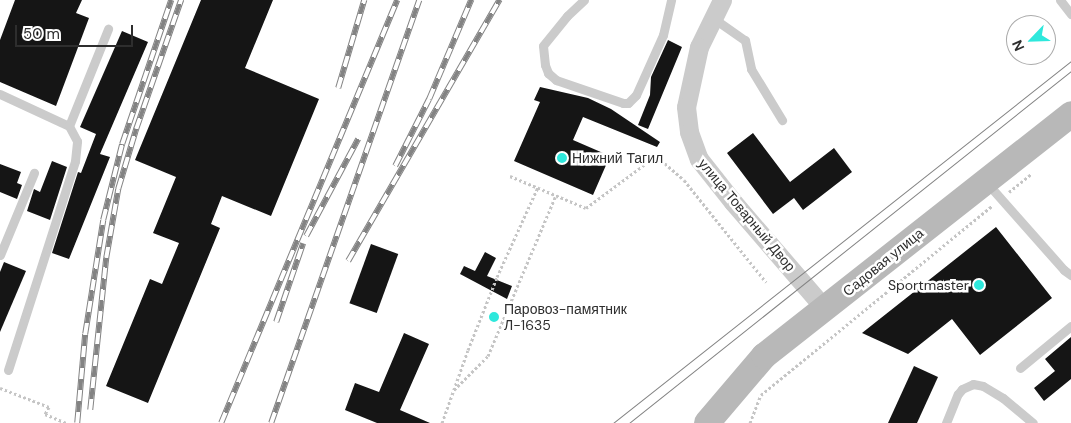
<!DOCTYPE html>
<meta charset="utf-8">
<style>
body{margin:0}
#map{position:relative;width:1071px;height:423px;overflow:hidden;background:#fff;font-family:"DM Sans",sans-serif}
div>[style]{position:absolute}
.building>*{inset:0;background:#151515;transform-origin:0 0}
.path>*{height:3px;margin-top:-1.5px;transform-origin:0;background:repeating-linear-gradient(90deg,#c5c5c5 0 2.5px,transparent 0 5px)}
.lane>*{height:9px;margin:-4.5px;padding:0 4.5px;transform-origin:4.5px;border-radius:4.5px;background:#cbcbcb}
.street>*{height:19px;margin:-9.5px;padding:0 9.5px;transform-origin:9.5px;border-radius:9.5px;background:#cbcbcb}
.secondary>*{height:26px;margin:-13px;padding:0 13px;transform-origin:13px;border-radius:13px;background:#b8b8b8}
.tram>*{height:1px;margin:-0.5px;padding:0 0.5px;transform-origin:0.5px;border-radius:0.5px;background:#838383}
.rail>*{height:5.5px;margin-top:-2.75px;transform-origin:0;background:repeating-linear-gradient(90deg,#fff 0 11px,#838383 0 22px);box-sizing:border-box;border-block:1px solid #838383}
.dots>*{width:14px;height:14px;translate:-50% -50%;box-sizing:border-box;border:2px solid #fff;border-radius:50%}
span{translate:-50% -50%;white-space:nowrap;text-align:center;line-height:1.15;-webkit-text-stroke:5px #fff;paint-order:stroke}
.poi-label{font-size:14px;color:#2e2e2e}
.left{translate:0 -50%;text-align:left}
.right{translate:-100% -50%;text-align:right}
.street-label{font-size:14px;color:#2e2e2e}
.north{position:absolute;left:1006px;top:15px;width:50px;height:50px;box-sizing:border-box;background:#fff;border:1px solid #ababab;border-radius:50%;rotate:246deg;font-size:14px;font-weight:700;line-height:20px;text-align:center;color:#2e2e2e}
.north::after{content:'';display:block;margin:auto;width:18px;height:22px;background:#2ee8dc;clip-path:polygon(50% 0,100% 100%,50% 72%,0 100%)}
.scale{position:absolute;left:15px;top:25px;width:118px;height:22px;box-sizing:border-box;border:2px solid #2e2e2e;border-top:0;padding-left:6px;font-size:15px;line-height:18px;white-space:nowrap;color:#2e2e2e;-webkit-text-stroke:4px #fff;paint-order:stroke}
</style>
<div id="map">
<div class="building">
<i style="clip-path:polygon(15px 0,82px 0,76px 13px,89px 18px,56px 106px,0 82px,0 40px)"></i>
<i style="clip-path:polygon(201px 0,273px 0,245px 68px,319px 99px,271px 216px,222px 196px,211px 224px,220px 228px,148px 403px,106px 386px,150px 279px,162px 284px,179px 243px,153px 233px,176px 177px,135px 160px)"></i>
<i style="clip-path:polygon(122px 31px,148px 42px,100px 154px,110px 157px,69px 259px,52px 253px,78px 172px,81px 173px,96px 134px,80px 127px)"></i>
<i style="clip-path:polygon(668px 40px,682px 47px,648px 129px,638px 125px,650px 95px,651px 77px)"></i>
<i style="clip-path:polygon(540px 87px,588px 98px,611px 109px,660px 142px,657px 147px,583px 117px,573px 140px,610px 156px,593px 195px,514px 161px,540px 102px,534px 100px)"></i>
<i style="clip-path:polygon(753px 133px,790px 182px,834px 148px,852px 172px,803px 210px,794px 198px,773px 214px,727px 153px)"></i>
<i style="clip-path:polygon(52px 161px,67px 167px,50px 220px,27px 211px,34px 189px,40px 192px)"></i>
<i style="clip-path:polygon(0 164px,21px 172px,17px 183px,22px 185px,17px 199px,0 192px)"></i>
<i style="clip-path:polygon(996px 227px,1052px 298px,980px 355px,952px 319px,908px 354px,862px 333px)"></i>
<i style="left:371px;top:244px;width:29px;height:63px;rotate:20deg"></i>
<i style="clip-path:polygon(485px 252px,496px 258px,487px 276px,512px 286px,507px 299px,460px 274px,464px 266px,475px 271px)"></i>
<i style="clip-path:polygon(4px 262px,26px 271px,0 332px,0 272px)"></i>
<i style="clip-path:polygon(404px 333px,429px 344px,400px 410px,430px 423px,377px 423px,345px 410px,355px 383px,379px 392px)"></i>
<i style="clip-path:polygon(1071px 337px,1071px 379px,1044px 401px,1034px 388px,1055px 371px,1045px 359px)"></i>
<i style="clip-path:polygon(914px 366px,938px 377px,917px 423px,888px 423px)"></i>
</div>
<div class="path">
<i style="left:510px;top:176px;width:82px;rotate:22.8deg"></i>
<i style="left:586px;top:208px;width:77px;rotate:-36.6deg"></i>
<i style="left:648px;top:162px;width:13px;rotate:-9deg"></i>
<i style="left:661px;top:160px;width:30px;rotate:41deg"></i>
<i style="left:684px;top:180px;width:131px;rotate:51.2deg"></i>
<i style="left:1009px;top:192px;width:28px;rotate:-39deg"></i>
<i style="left:0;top:388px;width:53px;rotate:21.2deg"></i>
<i style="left:49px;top:407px;width:8px;rotate:120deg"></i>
<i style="left:45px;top:414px;width:23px;rotate:23deg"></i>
<i style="left:454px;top:390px;width:48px;rotate:-45deg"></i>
<i style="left:488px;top:356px;width:175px;rotate:-67.1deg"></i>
<i style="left:442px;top:423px;width:77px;rotate:-70.4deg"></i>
<i style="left:468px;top:350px;width:79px;rotate:-68.3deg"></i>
<i style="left:497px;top:277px;width:99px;rotate:-65.5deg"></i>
<i style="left:750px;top:423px;width:30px;rotate:-69deg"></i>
<i style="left:761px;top:395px;width:298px;rotate:-39.3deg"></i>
</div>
<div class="lane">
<i style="left:584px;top:0;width:23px;rotate:137deg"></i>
<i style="left:567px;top:16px;width:38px;rotate:129deg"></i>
<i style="left:543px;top:46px;width:19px;rotate:84deg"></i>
<i style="left:545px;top:65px;width:9px;rotate:69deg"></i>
<i style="left:548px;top:73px;width:11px;rotate:41deg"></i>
<i style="left:556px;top:80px;width:71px;rotate:18.9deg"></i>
<i style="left:623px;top:103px;width:5px"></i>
<i style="left:628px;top:103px;width:11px;rotate:-45deg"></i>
<i style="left:636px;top:95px;width:66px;rotate:-65.8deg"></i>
<i style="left:663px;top:35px;width:36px;rotate:-77deg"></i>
<i style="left:1060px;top:0;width:18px;rotate:52deg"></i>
<i style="left:713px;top:18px;width:39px;rotate:35deg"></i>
<i style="left:745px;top:40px;width:30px;rotate:78deg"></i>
<i style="left:751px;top:69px;width:60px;rotate:58.7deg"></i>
<i style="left:0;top:94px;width:76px;rotate:24.9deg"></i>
<i style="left:69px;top:126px;width:105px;rotate:-68.1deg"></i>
<i style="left:987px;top:183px;width:116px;rotate:48.5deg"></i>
<i style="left:1064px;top:270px;width:9px;rotate:36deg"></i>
<i style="left:0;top:255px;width:89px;rotate:-67.5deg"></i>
<i style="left:1020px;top:368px;width:66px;rotate:-39.5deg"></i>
<i style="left:8px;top:370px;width:219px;rotate:-72.2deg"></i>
<i style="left:75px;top:161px;width:20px;rotate:-84deg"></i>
<i style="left:77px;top:141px;width:17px;rotate:-118deg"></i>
<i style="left:946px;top:423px;width:31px;rotate:-68deg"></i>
<i style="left:958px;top:394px;width:6px;rotate:-51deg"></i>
<i style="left:962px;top:389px;width:12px;rotate:-24deg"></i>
<i style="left:973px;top:384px;width:10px;rotate:11deg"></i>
<i style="left:983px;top:386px;width:23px;rotate:31deg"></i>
<i style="left:1003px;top:398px;width:39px;rotate:40deg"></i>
</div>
<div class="street">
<i style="left:722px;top:0;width:52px;rotate:116.1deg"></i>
<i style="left:699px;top:47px;width:61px;rotate:102.2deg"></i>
<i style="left:686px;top:107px;width:25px;rotate:83deg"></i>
<i style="left:689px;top:132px;width:29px;rotate:70deg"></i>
<i style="left:699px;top:159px;width:55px;rotate:51.7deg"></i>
<i style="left:733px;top:202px;width:141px;rotate:49.3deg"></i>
</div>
<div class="secondary">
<i style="left:707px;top:423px;width:88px;rotate:-49.6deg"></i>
<i style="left:764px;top:356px;width:391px;rotate:-38.2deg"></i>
</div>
<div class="tram">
<i style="left:613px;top:423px;width:584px;rotate:-38.32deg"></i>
<i style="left:629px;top:423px;width:565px;rotate:-38.53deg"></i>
</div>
<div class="rail">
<i style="left:338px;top:88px;width:92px;rotate:-73.5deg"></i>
<i style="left:395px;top:166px;width:75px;rotate:-63.1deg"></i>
<i style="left:429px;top:99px;width:108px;rotate:-67deg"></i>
<i style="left:306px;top:236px;width:110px;rotate:-61.8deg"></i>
<i style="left:348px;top:261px;width:302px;rotate:-59.9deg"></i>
<i style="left:276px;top:322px;width:83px;rotate:-71.1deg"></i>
<i style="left:90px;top:410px;width:153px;rotate:-84deg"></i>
<i style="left:106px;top:258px;width:70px;rotate:-80.1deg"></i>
<i style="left:118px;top:189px;width:63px;rotate:-73.3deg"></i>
<i style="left:136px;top:129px;width:137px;rotate:-70.8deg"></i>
<i style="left:77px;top:423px;width:89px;rotate:-84.9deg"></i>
<i style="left:85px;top:334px;width:115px;rotate:-81deg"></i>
<i style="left:103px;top:220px;width:78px;rotate:-76deg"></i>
<i style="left:122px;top:144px;width:152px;rotate:-71.2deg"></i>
<i style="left:221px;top:423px;width:458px;rotate:-67.4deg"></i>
<i style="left:271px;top:423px;width:448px;rotate:-70.7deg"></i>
</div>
<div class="dots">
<i style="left:562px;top:158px;background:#2ee8dc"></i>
<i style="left:979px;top:285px;background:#2ee8dc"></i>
<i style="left:494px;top:317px;background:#2ee8dc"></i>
</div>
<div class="poi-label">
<span class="left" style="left:572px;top:158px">Нижний Тагил</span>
<span class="right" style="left:969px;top:285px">Sportmaster</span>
<span class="left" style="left:504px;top:317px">Паровоз-памятник<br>Л-1635</span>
</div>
<div class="street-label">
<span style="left:747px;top:215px;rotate:50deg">улица Товарный Двор</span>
<span style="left:883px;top:262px;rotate:-39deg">Садовая улица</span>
</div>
<div class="north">N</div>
<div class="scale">50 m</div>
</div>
